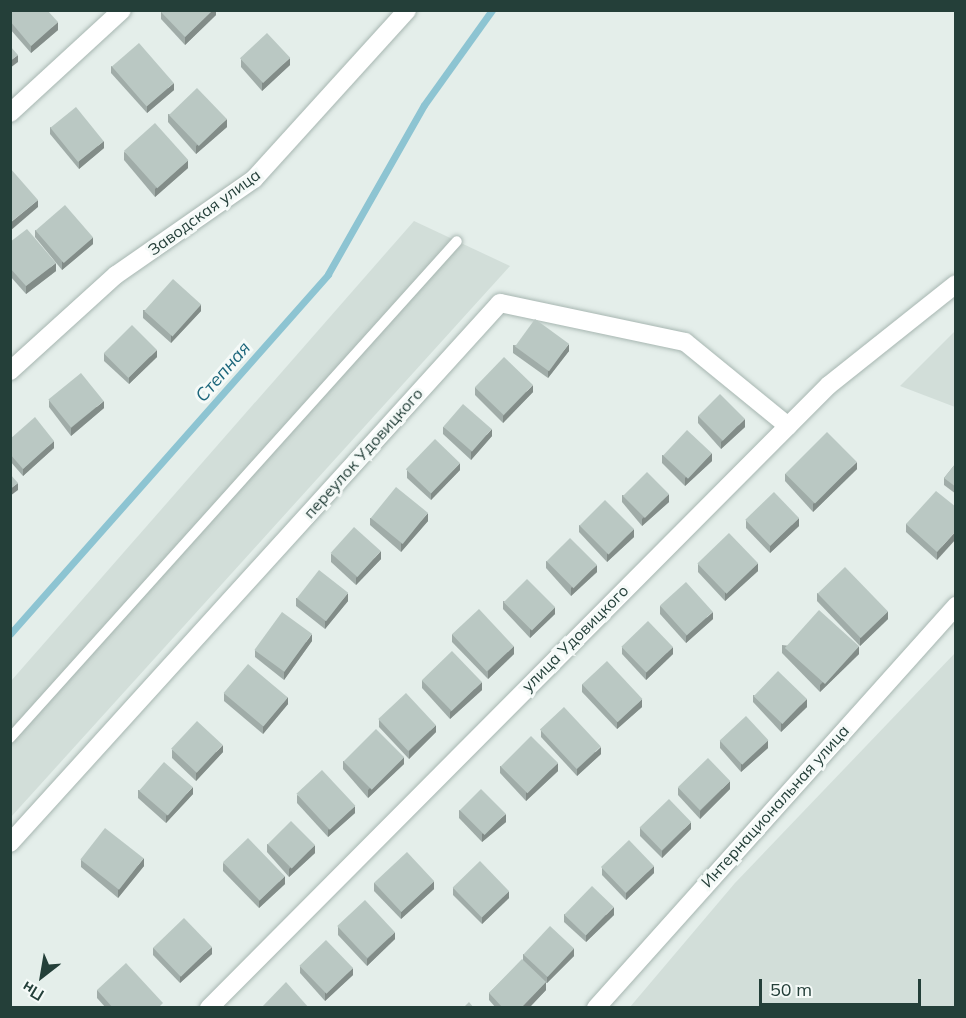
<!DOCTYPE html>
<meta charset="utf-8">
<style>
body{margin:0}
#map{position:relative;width:966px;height:1018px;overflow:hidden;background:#e4eeea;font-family:Mulish,sans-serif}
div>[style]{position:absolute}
.built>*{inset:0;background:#d2ded9}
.stream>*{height:7px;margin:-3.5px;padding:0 3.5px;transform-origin:3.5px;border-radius:3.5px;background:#8dc4d2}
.roads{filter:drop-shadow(0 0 2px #a7b6b1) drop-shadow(0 0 2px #a7b6b1)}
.lane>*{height:10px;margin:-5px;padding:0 5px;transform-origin:5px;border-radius:5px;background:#fff}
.street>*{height:18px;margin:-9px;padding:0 9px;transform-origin:9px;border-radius:9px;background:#fff}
.wall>*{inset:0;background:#a0aca8}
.shaded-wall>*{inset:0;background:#828c88}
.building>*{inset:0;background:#bac8c3;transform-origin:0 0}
span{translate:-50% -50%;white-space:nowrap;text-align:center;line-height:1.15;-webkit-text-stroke:6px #f5faf8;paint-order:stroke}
.street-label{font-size:16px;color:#243f39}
.water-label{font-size:18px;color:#1d677c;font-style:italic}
.frame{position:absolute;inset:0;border:12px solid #243f39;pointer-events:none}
.north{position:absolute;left:12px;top:946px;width:60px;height:60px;-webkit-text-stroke:4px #f5faf8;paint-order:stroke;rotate:211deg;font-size:16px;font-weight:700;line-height:24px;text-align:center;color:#243f39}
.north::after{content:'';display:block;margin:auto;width:21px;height:27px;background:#243f39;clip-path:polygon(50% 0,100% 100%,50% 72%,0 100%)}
.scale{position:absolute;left:759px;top:979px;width:162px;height:27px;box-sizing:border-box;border:3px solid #243f39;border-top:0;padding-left:8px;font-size:18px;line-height:21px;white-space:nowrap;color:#243f39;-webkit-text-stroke:4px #f5faf8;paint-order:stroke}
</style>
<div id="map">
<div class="built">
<i style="clip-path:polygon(414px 221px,510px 266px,11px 817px,11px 681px)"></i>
<i style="clip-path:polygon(955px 331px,955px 407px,900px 386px)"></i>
<i style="clip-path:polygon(955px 653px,955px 1007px,630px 1007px,735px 883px)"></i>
</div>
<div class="stream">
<i style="left:10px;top:634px;width:480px;rotate:-48.5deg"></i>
<i style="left:328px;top:274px;width:194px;rotate:-60.4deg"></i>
<i style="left:424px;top:105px;width:117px;rotate:-54.4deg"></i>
</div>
<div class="roads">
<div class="lane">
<i style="left:10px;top:738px;width:668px;rotate:-48.03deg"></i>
</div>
<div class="street">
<i style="left:10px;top:113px;width:152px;rotate:-42.6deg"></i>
<i style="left:10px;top:371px;width:143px;rotate:-42.2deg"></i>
<i style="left:116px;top:275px;width:168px;rotate:-34.8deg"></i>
<i style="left:254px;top:179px;width:228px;rotate:-47.8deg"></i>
<i style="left:10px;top:843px;width:729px;rotate:-47.78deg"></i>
<i style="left:500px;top:303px;width:189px;rotate:11.9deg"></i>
<i style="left:685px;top:342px;width:133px;rotate:39.2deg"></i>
<i style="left:209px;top:1008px;width:879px;rotate:-45.14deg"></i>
<i style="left:829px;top:385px;width:162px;rotate:-38.5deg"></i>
<i style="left:596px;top:1008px;width:540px;rotate:-48.15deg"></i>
</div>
</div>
<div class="wall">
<i style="clip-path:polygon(10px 10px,58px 30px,31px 53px,10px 29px)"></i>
<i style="clip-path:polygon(216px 10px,216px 15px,185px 45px,161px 19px,161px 12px)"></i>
<i style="clip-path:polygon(241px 59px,290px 65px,262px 91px,241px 67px)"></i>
<i style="clip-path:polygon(111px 66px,174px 90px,147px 113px,111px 73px)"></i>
<i style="clip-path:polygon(168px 114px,227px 127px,196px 154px,168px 122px)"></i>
<i style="clip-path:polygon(50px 127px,104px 148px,79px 169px,50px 134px)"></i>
<i style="clip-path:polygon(124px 152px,188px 168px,155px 197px,124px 160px)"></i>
<i style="clip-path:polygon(35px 230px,93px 244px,62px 270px,35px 237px)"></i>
<i style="clip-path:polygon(10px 242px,56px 271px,26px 294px,10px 276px)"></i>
<i style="clip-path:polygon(143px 310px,201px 311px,171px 343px,143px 318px)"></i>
<i style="clip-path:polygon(513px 345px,569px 351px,548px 378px,513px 353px)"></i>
<i style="clip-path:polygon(104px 353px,157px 357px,129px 384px,104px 361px)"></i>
<i style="clip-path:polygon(475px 387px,533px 392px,503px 423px,475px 395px)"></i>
<i style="clip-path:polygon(49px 400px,104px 408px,71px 436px,49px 407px)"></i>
<i style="clip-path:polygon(698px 416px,745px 427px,721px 449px,698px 423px)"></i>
<i style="clip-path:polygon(443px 427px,492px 436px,471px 460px,443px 434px)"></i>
<i style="clip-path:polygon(10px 439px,54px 448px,23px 476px,10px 461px)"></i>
<i style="clip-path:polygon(662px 455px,712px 461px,685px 486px,662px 463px)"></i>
<i style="clip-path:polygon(956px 463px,956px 494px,944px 485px,944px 478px)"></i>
<i style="clip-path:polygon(857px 469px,813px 512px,785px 481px,785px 474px)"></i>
<i style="clip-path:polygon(407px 470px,460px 470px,431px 500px,407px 478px)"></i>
<i style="clip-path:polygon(622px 495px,669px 502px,642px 526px,622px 502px)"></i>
<i style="clip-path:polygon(956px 507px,937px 560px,906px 532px,906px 524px)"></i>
<i style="clip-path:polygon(370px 518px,428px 521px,401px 552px,370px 525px)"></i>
<i style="clip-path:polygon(746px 520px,799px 526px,770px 553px,746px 528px)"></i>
<i style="clip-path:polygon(579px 525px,634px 537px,607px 562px,579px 532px)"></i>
<i style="clip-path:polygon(331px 554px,381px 559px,356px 585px,331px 562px)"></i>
<i style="clip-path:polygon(546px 561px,597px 572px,571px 596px,546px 568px)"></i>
<i style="clip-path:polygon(698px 564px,758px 571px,725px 601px,698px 572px)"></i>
<i style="clip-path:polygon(817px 593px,888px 619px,860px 646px,817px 601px)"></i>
<i style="clip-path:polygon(296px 598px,348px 601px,325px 629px,296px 606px)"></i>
<i style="clip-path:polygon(503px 601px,555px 614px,530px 638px,503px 609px)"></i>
<i style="clip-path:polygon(660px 606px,713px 619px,686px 643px,660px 614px)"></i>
<i style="clip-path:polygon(452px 634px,514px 654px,488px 679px,452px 642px)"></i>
<i style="clip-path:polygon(312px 641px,284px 680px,255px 657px,255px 650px)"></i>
<i style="clip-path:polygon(782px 645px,859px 654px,820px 692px,782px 653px)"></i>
<i style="clip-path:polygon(622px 647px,673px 654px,646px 680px,622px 654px)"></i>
<i style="clip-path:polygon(422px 680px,482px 690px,450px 719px,422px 688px)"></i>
<i style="clip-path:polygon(582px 684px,642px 707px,617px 729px,582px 692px)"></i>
<i style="clip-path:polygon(224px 693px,288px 704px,263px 734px,224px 701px)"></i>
<i style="clip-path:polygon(753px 695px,807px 707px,781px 732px,753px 702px)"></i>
<i style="clip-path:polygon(379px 720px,436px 732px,409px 759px,379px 727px)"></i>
<i style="clip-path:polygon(541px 730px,601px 754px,577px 776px,541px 737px)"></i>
<i style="clip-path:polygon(720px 741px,768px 748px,741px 772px,720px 748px)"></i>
<i style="clip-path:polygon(172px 750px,223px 752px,196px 781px,172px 758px)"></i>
<i style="clip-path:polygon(343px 761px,404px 764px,368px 798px,343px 769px)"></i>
<i style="clip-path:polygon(500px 766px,558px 771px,526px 801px,500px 773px)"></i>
<i style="clip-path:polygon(678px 788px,730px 789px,700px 819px,678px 795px)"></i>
<i style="clip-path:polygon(138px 790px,193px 794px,166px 823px,138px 798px)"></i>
<i style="clip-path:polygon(297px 795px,355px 813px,328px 837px,297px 803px)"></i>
<i style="clip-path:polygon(459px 810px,506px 822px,482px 842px,459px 818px)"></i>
<i style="clip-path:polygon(640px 828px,691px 829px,662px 858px,640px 836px)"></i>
<i style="clip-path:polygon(267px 844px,315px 853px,289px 877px,267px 852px)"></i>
<i style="clip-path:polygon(81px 860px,144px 866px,118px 898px,81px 867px)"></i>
<i style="clip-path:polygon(223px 863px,285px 884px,259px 908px,223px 871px)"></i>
<i style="clip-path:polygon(602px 868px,654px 873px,626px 900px,602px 875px)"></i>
<i style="clip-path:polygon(374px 883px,434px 889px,401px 919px,374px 891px)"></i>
<i style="clip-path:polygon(453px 888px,509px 898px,482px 924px,453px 895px)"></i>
<i style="clip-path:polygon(564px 914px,614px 915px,586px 942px,564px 922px)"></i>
<i style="clip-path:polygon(338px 927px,395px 939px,367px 966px,338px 935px)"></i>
<i style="clip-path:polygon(153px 948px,212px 954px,180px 983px,153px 955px)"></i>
<i style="clip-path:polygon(523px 954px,574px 956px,547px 983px,546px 983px,546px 990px,529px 1008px,496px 1008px,489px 1000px,489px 993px,523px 960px)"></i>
<i style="clip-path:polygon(300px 966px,353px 975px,325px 1001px,300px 973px)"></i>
<i style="clip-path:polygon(97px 990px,163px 1008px,106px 1008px,97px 998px)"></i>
</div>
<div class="shaded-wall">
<i style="clip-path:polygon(213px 10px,216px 10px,216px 15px,185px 45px,185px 37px)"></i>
<i style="clip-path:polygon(58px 22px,58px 30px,31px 53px,31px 46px)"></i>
<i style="clip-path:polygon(18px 55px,18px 62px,10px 68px,10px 61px)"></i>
<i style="clip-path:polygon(290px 58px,290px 65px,262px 91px,262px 83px)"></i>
<i style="clip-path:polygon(174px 83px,174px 90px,147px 113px,147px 106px)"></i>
<i style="clip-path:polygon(227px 119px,227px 127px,196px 154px,196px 146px)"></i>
<i style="clip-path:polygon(104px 141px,104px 148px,79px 169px,79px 161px)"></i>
<i style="clip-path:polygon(188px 160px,188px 168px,155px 197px,155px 189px)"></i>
<i style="clip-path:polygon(38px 200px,38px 207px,10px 231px,10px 223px)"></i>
<i style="clip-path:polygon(93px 237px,93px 244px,62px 270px,62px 262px)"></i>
<i style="clip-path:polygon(56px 263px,56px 271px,26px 294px,26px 286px)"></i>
<i style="clip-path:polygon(201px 304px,201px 311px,171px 343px,171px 335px)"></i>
<i style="clip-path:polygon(569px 344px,569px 351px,548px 378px,548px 370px)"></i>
<i style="clip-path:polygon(157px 350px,157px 357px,129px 384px,129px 377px)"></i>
<i style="clip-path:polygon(533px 385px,533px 392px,503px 423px,503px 416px)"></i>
<i style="clip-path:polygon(104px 401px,104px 408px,71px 436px,71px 428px)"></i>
<i style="clip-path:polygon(745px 419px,745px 427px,721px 449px,721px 442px)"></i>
<i style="clip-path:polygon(492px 429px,492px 436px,471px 460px,471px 452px)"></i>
<i style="clip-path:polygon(54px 441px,54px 448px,23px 476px,23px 469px)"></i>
<i style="clip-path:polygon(712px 453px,712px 461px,685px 486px,685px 478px)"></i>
<i style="clip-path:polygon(857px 462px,857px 469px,813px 512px,813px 504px)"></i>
<i style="clip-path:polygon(460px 463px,460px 470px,431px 500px,431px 493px)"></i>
<i style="clip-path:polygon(18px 483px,18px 490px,10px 496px,10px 489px)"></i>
<i style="clip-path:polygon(669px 494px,669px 502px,642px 526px,642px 519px)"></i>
<i style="clip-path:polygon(428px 513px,428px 521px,401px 552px,401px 544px)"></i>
<i style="clip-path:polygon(799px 518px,799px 526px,770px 553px,770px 546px)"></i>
<i style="clip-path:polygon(634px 529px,634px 537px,607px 562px,607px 554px)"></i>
<i style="clip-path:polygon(956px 531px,956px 539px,937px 560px,937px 552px)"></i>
<i style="clip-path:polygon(381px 551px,381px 559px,356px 585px,356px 578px)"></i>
<i style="clip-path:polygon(758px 563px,758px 571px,725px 601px,725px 593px)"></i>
<i style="clip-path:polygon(597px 565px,597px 572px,571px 596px,571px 588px)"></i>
<i style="clip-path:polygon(348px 593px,348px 601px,325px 629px,325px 621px)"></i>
<i style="clip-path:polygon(555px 607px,555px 614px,530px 638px,530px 630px)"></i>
<i style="clip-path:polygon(888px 611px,888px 619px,860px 646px,860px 638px)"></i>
<i style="clip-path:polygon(713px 612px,713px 619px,686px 643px,686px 636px)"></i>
<i style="clip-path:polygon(312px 634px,312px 641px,284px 680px,284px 672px)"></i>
<i style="clip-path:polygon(514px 646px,514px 654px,488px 679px,488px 671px)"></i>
<i style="clip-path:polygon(859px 646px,859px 654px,820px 692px,820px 685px)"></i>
<i style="clip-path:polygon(673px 647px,673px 654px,646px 680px,646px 672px)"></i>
<i style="clip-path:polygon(482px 682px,482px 690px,450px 719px,450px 712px)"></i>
<i style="clip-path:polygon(288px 697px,288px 704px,263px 734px,263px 726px)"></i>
<i style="clip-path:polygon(642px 699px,642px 707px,617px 729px,617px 722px)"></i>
<i style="clip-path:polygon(807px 699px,807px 707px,781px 732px,781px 724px)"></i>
<i style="clip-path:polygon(436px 725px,436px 732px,409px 759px,409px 751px)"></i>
<i style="clip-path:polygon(768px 740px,768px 748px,741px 772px,741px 764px)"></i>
<i style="clip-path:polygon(223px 745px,223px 752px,196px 781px,196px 773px)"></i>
<i style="clip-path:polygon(601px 747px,601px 754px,577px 776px,577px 769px)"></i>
<i style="clip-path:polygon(404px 757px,404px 764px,368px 798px,368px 790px)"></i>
<i style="clip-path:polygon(558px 763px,558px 771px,526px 801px,526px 793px)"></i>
<i style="clip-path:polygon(730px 781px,730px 789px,700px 819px,700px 811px)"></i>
<i style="clip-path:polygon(193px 787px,193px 794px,166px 823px,166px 816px)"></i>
<i style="clip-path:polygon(355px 806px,355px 813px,328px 837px,328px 830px)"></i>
<i style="clip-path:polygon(506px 814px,506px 822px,482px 842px,482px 834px)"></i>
<i style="clip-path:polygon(691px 822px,691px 829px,662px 858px,662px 851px)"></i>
<i style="clip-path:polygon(315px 845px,315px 853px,289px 877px,289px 869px)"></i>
<i style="clip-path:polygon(144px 858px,144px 866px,118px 898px,118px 890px)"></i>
<i style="clip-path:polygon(654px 866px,654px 873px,626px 900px,626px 892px)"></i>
<i style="clip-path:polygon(285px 876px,285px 884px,259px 908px,259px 901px)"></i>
<i style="clip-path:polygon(434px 881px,434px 889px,401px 919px,401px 912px)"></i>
<i style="clip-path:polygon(509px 891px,509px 898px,482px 924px,482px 916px)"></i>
<i style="clip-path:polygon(614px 907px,614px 915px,586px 942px,586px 935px)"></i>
<i style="clip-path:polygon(395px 932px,395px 939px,367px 966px,367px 959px)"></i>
<i style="clip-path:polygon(212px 947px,212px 954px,180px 983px,180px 976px)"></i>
<i style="clip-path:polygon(574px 948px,574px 956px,547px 983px,547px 976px)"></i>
<i style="clip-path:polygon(353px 968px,353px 975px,325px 1001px,325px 993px)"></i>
<i style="clip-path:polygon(546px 982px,546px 990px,529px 1008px,521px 1008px)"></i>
</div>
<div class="building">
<i style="clip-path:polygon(10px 10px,47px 10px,58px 22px,31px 46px,10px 21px)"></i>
<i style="clip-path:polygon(162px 10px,213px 10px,185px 37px,161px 12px)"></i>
<i style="left:267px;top:33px;width:34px;height:37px;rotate:47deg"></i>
<i style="left:139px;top:43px;width:53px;height:36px;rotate:49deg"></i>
<i style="clip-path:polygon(10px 46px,18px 55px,10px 61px)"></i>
<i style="left:197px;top:88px;width:43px;height:39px;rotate:46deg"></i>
<i style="left:76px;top:107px;width:44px;height:33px;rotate:51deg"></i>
<i style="left:155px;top:123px;width:50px;height:42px;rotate:48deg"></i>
<i style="clip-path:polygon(10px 168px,38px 200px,10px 223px)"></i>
<i style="left:65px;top:205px;width:43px;height:39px;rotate:49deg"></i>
<i style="clip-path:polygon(27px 229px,56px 263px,26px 286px,10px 268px,10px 242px)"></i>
<i style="left:173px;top:279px;width:38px;height:43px;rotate:42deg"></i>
<i style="left:535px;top:319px;width:42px;height:34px;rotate:36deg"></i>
<i style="left:132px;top:325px;width:35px;height:40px;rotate:45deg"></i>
<i style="left:504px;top:357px;width:40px;height:42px;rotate:44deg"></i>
<i style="left:81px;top:373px;width:36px;height:42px;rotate:51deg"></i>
<i style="left:720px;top:394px;width:35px;height:31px;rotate:45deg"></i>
<i style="left:463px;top:404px;width:38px;height:30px;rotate:41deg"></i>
<i style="clip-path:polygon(35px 417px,54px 441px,23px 469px,10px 454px,10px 439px)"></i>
<i style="left:687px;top:430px;width:34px;height:35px;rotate:43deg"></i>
<i style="left:827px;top:432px;width:42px;height:59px;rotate:45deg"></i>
<i style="left:435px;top:439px;width:35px;height:42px;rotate:44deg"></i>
<i style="clip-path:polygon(956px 463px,956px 487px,944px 478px)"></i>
<i style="left:647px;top:472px;width:31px;height:34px;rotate:45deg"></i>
<i style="clip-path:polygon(10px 474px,18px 483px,10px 489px)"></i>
<i style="left:396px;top:487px;width:41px;height:40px;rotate:39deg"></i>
<i style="clip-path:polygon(936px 491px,956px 507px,956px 531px,937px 552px,906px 524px)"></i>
<i style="left:774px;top:492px;width:36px;height:40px;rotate:46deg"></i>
<i style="left:605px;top:500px;width:41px;height:36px;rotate:45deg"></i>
<i style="left:354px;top:527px;width:36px;height:35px;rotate:42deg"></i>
<i style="left:729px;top:533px;width:42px;height:44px;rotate:46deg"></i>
<i style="left:570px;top:538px;width:38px;height:33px;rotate:45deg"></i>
<i style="left:845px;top:567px;width:62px;height:38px;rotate:46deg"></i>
<i style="left:319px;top:570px;width:37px;height:36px;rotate:38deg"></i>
<i style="left:527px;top:579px;width:40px;height:33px;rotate:45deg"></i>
<i style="left:686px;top:582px;width:40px;height:35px;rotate:48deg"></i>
<i style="left:479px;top:609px;width:51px;height:37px;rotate:47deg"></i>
<i style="left:819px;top:610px;width:54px;height:51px;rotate:42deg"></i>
<i style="left:282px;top:612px;width:37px;height:47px;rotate:36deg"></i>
<i style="left:648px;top:621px;width:36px;height:37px;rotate:46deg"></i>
<i style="left:452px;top:651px;width:43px;height:42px;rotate:46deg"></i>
<i style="left:607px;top:661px;width:52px;height:34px;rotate:47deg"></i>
<i style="left:248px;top:664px;width:52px;height:38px;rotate:40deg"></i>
<i style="left:778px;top:671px;width:40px;height:35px;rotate:44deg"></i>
<i style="left:406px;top:693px;width:44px;height:38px;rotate:47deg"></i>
<i style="left:564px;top:707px;width:54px;height:33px;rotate:47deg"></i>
<i style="left:746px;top:716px;width:33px;height:36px;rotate:47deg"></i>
<i style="left:197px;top:721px;width:35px;height:38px;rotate:43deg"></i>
<i style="left:376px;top:729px;width:40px;height:46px;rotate:45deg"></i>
<i style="left:531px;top:736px;width:38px;height:43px;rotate:45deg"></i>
<i style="left:708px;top:758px;width:32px;height:42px;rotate:46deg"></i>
<i style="left:164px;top:762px;width:38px;height:38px;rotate:41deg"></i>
<i style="left:322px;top:770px;width:49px;height:35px;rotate:47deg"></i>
<i style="left:481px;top:789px;width:35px;height:30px;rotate:45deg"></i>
<i style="left:669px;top:799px;width:32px;height:41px;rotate:46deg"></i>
<i style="left:291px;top:821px;width:34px;height:33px;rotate:45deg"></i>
<i style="left:105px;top:828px;width:49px;height:40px;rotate:38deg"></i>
<i style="left:248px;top:838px;width:53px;height:35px;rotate:46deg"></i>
<i style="left:629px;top:840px;width:36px;height:39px;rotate:46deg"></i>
<i style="left:407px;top:852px;width:40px;height:45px;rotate:47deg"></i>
<i style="left:480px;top:861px;width:42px;height:38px;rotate:46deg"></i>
<i style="left:592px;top:886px;width:30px;height:40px;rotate:44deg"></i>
<i style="left:365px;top:900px;width:44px;height:38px;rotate:47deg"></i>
<i style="left:184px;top:918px;width:40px;height:43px;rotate:46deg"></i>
<i style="left:550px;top:926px;width:33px;height:39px;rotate:43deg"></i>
<i style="left:326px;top:940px;width:39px;height:37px;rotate:46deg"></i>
<i style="clip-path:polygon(522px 959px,546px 982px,521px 1008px,503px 1008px,489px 993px)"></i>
<i style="clip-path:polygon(126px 963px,163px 1003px,158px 1008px,113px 1008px,97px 990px)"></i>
<i style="clip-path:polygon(286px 982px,309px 1008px,261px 1008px)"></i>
<i style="clip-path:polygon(469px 1002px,474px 1008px,463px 1008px)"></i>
</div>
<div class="street-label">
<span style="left:204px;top:212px;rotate:-36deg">Заводская улица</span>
<span style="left:363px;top:453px;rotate:-48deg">переулок Удовицкого</span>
<span style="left:575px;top:638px;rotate:-45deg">улица Удовицкого</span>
<span style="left:775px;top:806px;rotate:-48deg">Интернациональная улица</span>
</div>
<div class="water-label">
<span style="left:223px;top:372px;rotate:-49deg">Степная</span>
</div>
<div class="frame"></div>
<div class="north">Пн</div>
<div class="scale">50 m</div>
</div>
